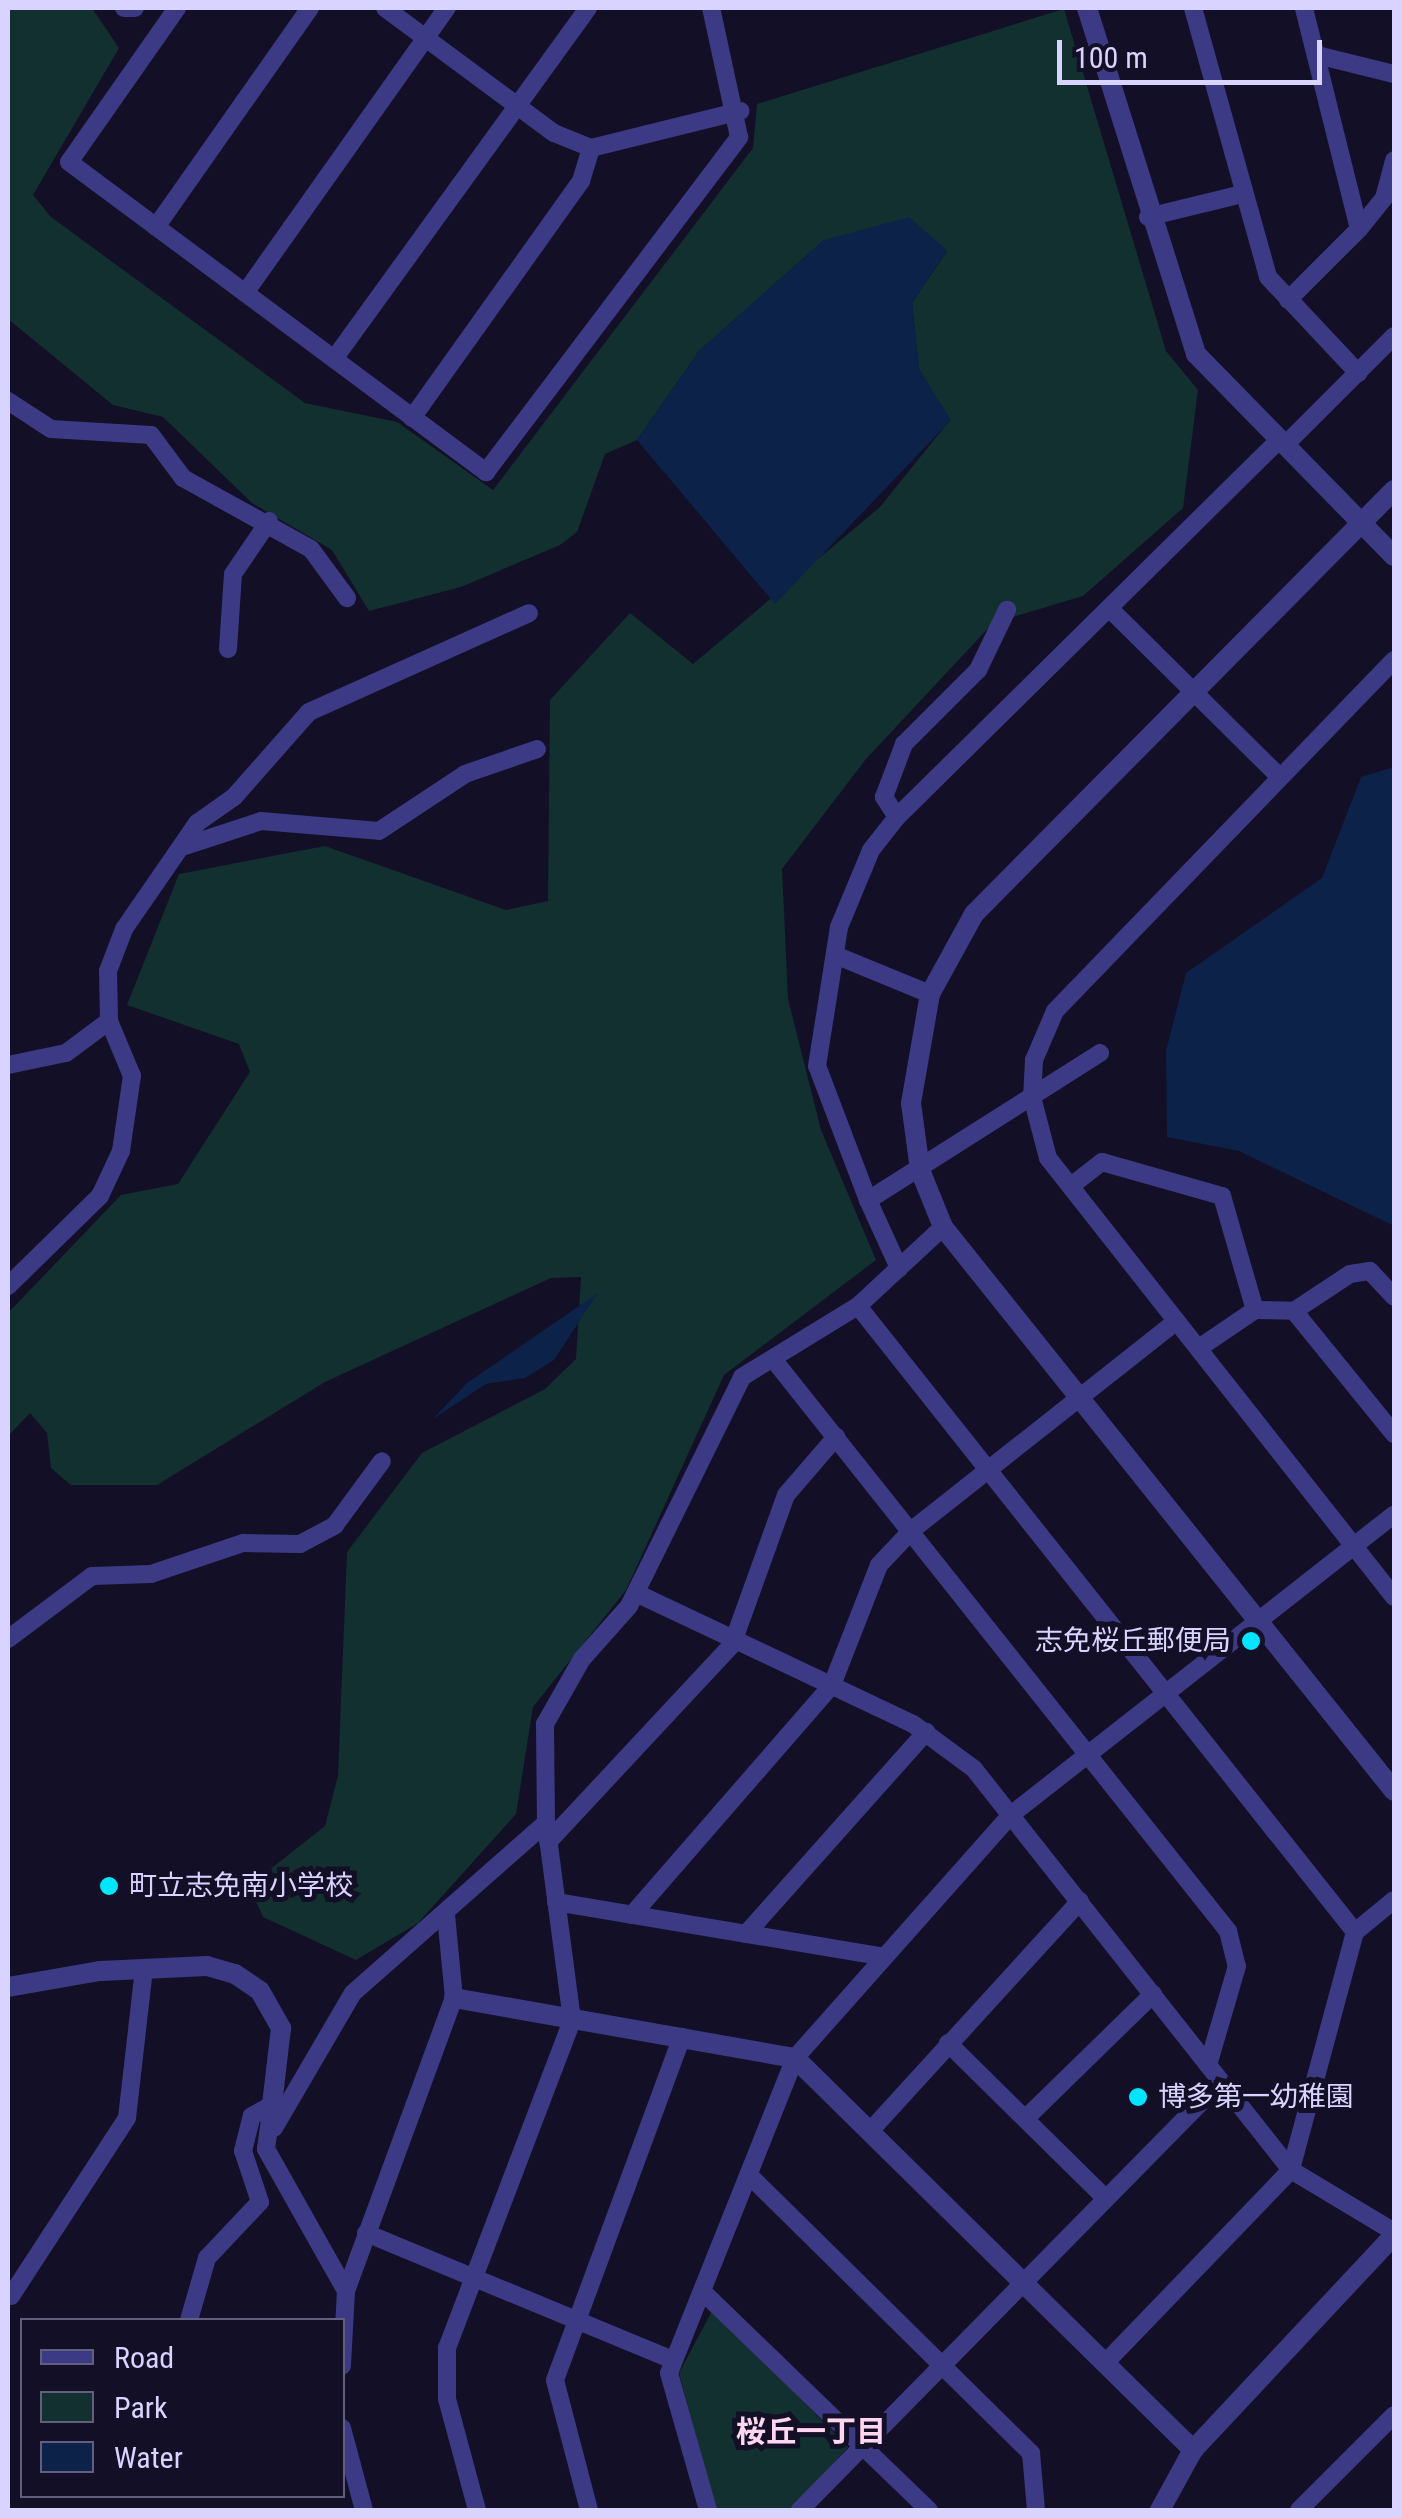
<!DOCTYPE html>
<meta charset="utf-8">
<style>
body{margin:0}
#map{position:relative;width:1402px;height:2518px;overflow:hidden;background:#130f26;font-family:"Roboto Condensed","Noto Sans JP",sans-serif}
div>[style]{position:absolute}
.green>*{inset:0;background:#12302f}
.water>*{inset:0;background:#0c2248}
.minor>*{height:18px;margin:-9px;padding:0 9px;transform-origin:9px;border-radius:9px;background:#3d3a85}
.tertiary>*{height:20px;margin:-10px;padding:0 10px;transform-origin:10px;border-radius:10px;background:#3d3a85}
.dots>*{width:28px;height:28px;translate:-50% -50%;box-sizing:border-box;border:5px solid #130f26;border-radius:50%}
span{translate:-50% -50%;white-space:nowrap;text-align:center;line-height:1.15;-webkit-text-stroke:10px #130f26;paint-order:stroke}
.poi-label{font-size:28px;color:#d9d4ff}
.right{translate:-100% -50%;text-align:right}
.left{translate:0 -50%;text-align:left}
.neighbourhood-label{font-size:30px;color:#ffd6f0;font-weight:700}
.frame{position:absolute;inset:0;border:10px solid #d9d4ff;pointer-events:none}
.legend{position:absolute;left:20px;top:2318px;width:325px;height:180px;box-sizing:border-box;background:#130f26;border:2px solid #625e7d;margin:0;padding:12px 18px;list-style:none;font-size:30px;color:#d9d4ff}
.legend li{display:flex;align-items:center;gap:20px;height:50px}
.legend b{width:50px;border:2px solid #625e7d}
.scale{position:absolute;left:1057px;top:40px;width:265px;height:45px;box-sizing:border-box;border:5px solid #d9d4ff;border-top:0;padding-left:12px;font-size:30px;line-height:35px;white-space:nowrap;color:#d9d4ff;-webkit-text-stroke:8px #130f26;paint-order:stroke}
</style>
<div id="map">
<div class="green">
<i style="clip-path:polygon(8px 8px,92px 8px,119px 48px,33px 195px,51px 217px,305px 403px,397px 422px,493px 490px,753px 148px,757px 104px,1064px 9px,1166px 351px,1198px 390px,1183px 508px,1083px 596px,993px 623px,866px 759px,782px 869px,788px 999px,821px 1130px,876px 1260px,724px 1375px,626px 1590px,533px 1707px,516px 1814px,418px 1923px,356px 1960px,263px 1917px,249px 1886px,325px 1826px,338px 1776px,347px 1552px,422px 1453px,545px 1389px,576px 1359px,581px 1277px,551px 1278px,325px 1382px,157px 1485px,71px 1485px,51px 1468px,47px 1433px,30px 1413px,8px 1436px,8px 1313px,121px 1195px,178px 1184px,250px 1072px,239px 1044px,127px 1005px,179px 874px,325px 846px,506px 910px,548px 901px,550px 700px,630px 613px,693px 664px,880px 507px,950px 420px,919px 369px,912px 303px,947px 251px,824px 240px,699px 351px,637px 440px,605px 454px,577px 532px,560px 545px,461px 587px,369px 611px,332px 550px,252px 503px,163px 417px,113px 405px,8px 319px)"></i>
<i style="clip-path:polygon(713px 2309px,848px 2447px,792px 2510px,716px 2510px,679px 2373px)"></i>
</div>
<div class="water">
<i style="clip-path:polygon(909px 217px,947px 250px,912px 303px,919px 369px,951px 420px,775px 604px,637px 440px,699px 351px,824px 240px)"></i>
<i style="clip-path:polygon(1394px 767px,1394px 1226px,1239px 1151px,1167px 1137px,1166px 1051px,1186px 973px,1322px 878px,1361px 777px)"></i>
<i style="clip-path:polygon(598px 1293px,554px 1360px,525px 1378px,486px 1384px,433px 1419px,467px 1383px)"></i>
</div>
<div class="minor">
<i style="left:124px;top:8px;width:11px"></i>
<i style="left:177px;top:8px;width:188px;rotate:125deg"></i>
<i style="left:69px;top:162px;width:520px;rotate:36.63deg"></i>
<i style="left:486px;top:472px;width:420px;rotate:-52.9deg"></i>
<i style="left:739px;top:137px;width:132px;rotate:-102.2deg"></i>
<i style="left:385px;top:8px;width:210px;rotate:36.5deg"></i>
<i style="left:554px;top:133px;width:40px;rotate:22deg"></i>
<i style="left:591px;top:148px;width:154px;rotate:-13.9deg"></i>
<i style="left:1193px;top:8px;width:279px;rotate:74.4deg"></i>
<i style="left:1268px;top:277px;width:132px;rotate:46.8deg"></i>
<i style="left:1317px;top:55px;width:79px;rotate:13.9deg"></i>
<i style="left:1148px;top:217px;width:97px;rotate:-13.7deg"></i>
<i style="left:156px;top:227px;width:268px;rotate:-54.9deg"></i>
<i style="left:1359px;top:229px;width:40px;rotate:-51deg"></i>
<i style="left:1384px;top:198px;width:39px;rotate:-75deg"></i>
<i style="left:245px;top:293px;width:349px;rotate:-54.7deg"></i>
<i style="left:1288px;top:300px;width:100px;rotate:-45deg"></i>
<i style="left:1359px;top:229px;width:228px;rotate:-104deg"></i>
<i style="left:334px;top:359px;width:433px;rotate:-54.1deg"></i>
<i style="left:8px;top:401px;width:51px;rotate:33.1deg"></i>
<i style="left:51px;top:429px;width:100px;rotate:3.4deg"></i>
<i style="left:151px;top:435px;width:54px;rotate:53.3deg"></i>
<i style="left:183px;top:478px;width:146px;rotate:29deg"></i>
<i style="left:311px;top:549px;width:61px;rotate:53.7deg"></i>
<i style="left:412px;top:418px;width:291px;rotate:-54.5deg"></i>
<i style="left:581px;top:181px;width:34px;rotate:-73deg"></i>
<i style="left:1285px;top:445px;width:154px;rotate:-45deg"></i>
<i style="left:1109px;top:608px;width:239px;rotate:44.7deg"></i>
<i style="left:228px;top:649px;width:75px;rotate:-86.2deg"></i>
<i style="left:233px;top:574px;width:64px;rotate:-55.8deg"></i>
<i style="left:1394px;top:660px;width:488px;rotate:134deg"></i>
<i style="left:1055px;top:1011px;width:53px;rotate:113.2deg"></i>
<i style="left:1034px;top:1060px;width:37px;rotate:93deg"></i>
<i style="left:1032px;top:1097px;width:63px;rotate:75.3deg"></i>
<i style="left:1048px;top:1158px;width:559px;rotate:51.76deg"></i>
<i style="left:897px;top:817px;width:24px;rotate:-123deg"></i>
<i style="left:884px;top:797px;width:57px;rotate:-69.3deg"></i>
<i style="left:904px;top:744px;width:105px;rotate:-45deg"></i>
<i style="left:978px;top:670px;width:67px;rotate:-64.2deg"></i>
<i style="left:185px;top:846px;width:80px;rotate:-18.2deg"></i>
<i style="left:261px;top:821px;width:118px;rotate:4.8deg"></i>
<i style="left:379px;top:831px;width:103px;rotate:-33.5deg"></i>
<i style="left:465px;top:774px;width:76px;rotate:-19.1deg"></i>
<i style="left:835px;top:955px;width:103px;rotate:22.3deg"></i>
<i style="left:1100px;top:1053px;width:275px;rotate:147.6deg"></i>
<i style="left:868px;top:1200px;width:143px;rotate:-110.8deg"></i>
<i style="left:817px;top:1066px;width:141px;rotate:-81deg"></i>
<i style="left:839px;top:927px;width:83px;rotate:-67.4deg"></i>
<i style="left:871px;top:850px;width:42px;rotate:-51.8deg"></i>
<i style="left:897px;top:817px;width:538px;rotate:-44.62deg"></i>
<i style="left:8px;top:1065px;width:59px;rotate:-11.7deg"></i>
<i style="left:66px;top:1053px;width:54px;rotate:-36.7deg"></i>
<i style="left:1071px;top:1186px;width:39px;rotate:-38deg"></i>
<i style="left:1102px;top:1162px;width:125px;rotate:15.8deg"></i>
<i style="left:1222px;top:1196px;width:119px;rotate:73.9deg"></i>
<i style="left:868px;top:1200px;width:75px;rotate:65.5deg"></i>
<i style="left:8px;top:1286px;width:129px;rotate:-44.4deg"></i>
<i style="left:100px;top:1196px;width:50px;rotate:-65deg"></i>
<i style="left:121px;top:1151px;width:76px;rotate:-81.7deg"></i>
<i style="left:132px;top:1076px;width:60px;rotate:-112.7deg"></i>
<i style="left:109px;top:1021px;width:50px;rotate:-91.1deg"></i>
<i style="left:108px;top:971px;width:45px;rotate:-69.1deg"></i>
<i style="left:124px;top:929px;width:129px;rotate:-55.4deg"></i>
<i style="left:197px;top:823px;width:45px;rotate:-35.1deg"></i>
<i style="left:234px;top:797px;width:113px;rotate:-48.6deg"></i>
<i style="left:309px;top:712px;width:241px;rotate:-24.2deg"></i>
<i style="left:858px;top:1306px;width:799px;rotate:51.55deg"></i>
<i style="left:1355px;top:1932px;width:246px;rotate:105.1deg"></i>
<i style="left:1291px;top:2170px;width:268px;rotate:133.9deg"></i>
<i style="left:1294px;top:1311px;width:159px;rotate:50.9deg"></i>
<i style="left:1199px;top:1348px;width:68px;rotate:-34.2deg"></i>
<i style="left:1255px;top:1310px;width:39px;rotate:1deg"></i>
<i style="left:1294px;top:1311px;width:67px;rotate:-33.5deg"></i>
<i style="left:1350px;top:1274px;width:20px;rotate:-9deg"></i>
<i style="left:1370px;top:1271px;width:35px;rotate:47deg"></i>
<i style="left:773px;top:1359px;width:731px;rotate:51.5deg"></i>
<i style="left:1228px;top:1931px;width:36px;rotate:76deg"></i>
<i style="left:1237px;top:1966px;width:103px;rotate:106.3deg"></i>
<i style="left:636px;top:1593px;width:306px;rotate:25.3deg"></i>
<i style="left:913px;top:1724px;width:76px;rotate:36.4deg"></i>
<i style="left:974px;top:1769px;width:511px;rotate:51.67deg"></i>
<i style="left:1291px;top:2170px;width:120px;rotate:31deg"></i>
<i style="left:8px;top:1639px;width:105px;rotate:-36.9deg"></i>
<i style="left:92px;top:1576px;width:59px;rotate:-1.9deg"></i>
<i style="left:151px;top:1574px;width:97px;rotate:-18.6deg"></i>
<i style="left:243px;top:1543px;width:57px;rotate:1deg"></i>
<i style="left:300px;top:1544px;width:40px;rotate:-28deg"></i>
<i style="left:335px;top:1525px;width:79px;rotate:-53.7deg"></i>
<i style="left:548px;top:1842px;width:270px;rotate:-47deg"></i>
<i style="left:732px;top:1645px;width:159px;rotate:-70.2deg"></i>
<i style="left:786px;top:1495px;width:77px;rotate:-49.2deg"></i>
<i style="left:556px;top:1902px;width:333px;rotate:9.5deg"></i>
<i style="left:632px;top:1915px;width:305px;rotate:-49deg"></i>
<i style="left:832px;top:1685px;width:129px;rotate:-68.6deg"></i>
<i style="left:879px;top:1565px;width:48px;rotate:-46.7deg"></i>
<i style="left:912px;top:1530px;width:337px;rotate:-38.3deg"></i>
<i style="left:1355px;top:1932px;width:50px;rotate:-39.4deg"></i>
<i style="left:746px;top:1934px;width:271px;rotate:-48.3deg"></i>
<i style="left:948px;top:2043px;width:221px;rotate:44.6deg"></i>
<i style="left:1025px;top:2119px;width:179px;rotate:-44.3deg"></i>
<i style="left:274px;top:2128px;width:156px;rotate:-59.7deg"></i>
<i style="left:353px;top:1993px;width:257px;rotate:-41.4deg"></i>
<i style="left:871px;top:2130px;width:310px;rotate:-47.6deg"></i>
<i style="left:750px;top:2176px;width:395px;rotate:44.6deg"></i>
<i style="left:1031px;top:2453px;width:57px;rotate:85deg"></i>
<i style="left:366px;top:2233px;width:332px;rotate:22.5deg"></i>
<i style="left:346px;top:2291px;width:312px;rotate:-69.8deg"></i>
<i style="left:454px;top:1998px;width:83px;rotate:-95.5deg"></i>
<i style="left:703px;top:2292px;width:314px;rotate:44deg"></i>
<i style="left:11px;top:2296px;width:212px;rotate:-56.9deg"></i>
<i style="left:127px;top:2118px;width:150px;rotate:-83.5deg"></i>
<i style="left:189px;top:2320px;width:65px;rotate:-73.8deg"></i>
<i style="left:207px;top:2258px;width:77px;rotate:-46.6deg"></i>
<i style="left:260px;top:2202px;width:54px;rotate:-108.4deg"></i>
<i style="left:243px;top:2151px;width:36px;rotate:-76deg"></i>
<i style="left:252px;top:2116px;width:23px;rotate:-29deg"></i>
<i style="left:272px;top:2105px;width:44px;rotate:97.8deg"></i>
<i style="left:266px;top:2149px;width:163px;rotate:60.6deg"></i>
<i style="left:346px;top:2291px;width:75px;rotate:93.1deg"></i>
<i style="left:342px;top:2428px;width:85px;rotate:75deg"></i>
<i style="left:477px;top:2510px;width:115px;rotate:-105.1deg"></i>
<i style="left:447px;top:2399px;width:51px;rotate:-90deg"></i>
<i style="left:447px;top:2348px;width:351px;rotate:-69.1deg"></i>
<i style="left:572px;top:2020px;width:199px;rotate:-97.5deg"></i>
<i style="left:546px;top:1823px;width:99px;rotate:-90.6deg"></i>
<i style="left:545px;top:1724px;width:75px;rotate:-60.4deg"></i>
<i style="left:582px;top:1659px;width:71px;rotate:-48.4deg"></i>
<i style="left:629px;top:1606px;width:255px;rotate:-63.7deg"></i>
<i style="left:742px;top:1377px;width:136px;rotate:-31.5deg"></i>
<i style="left:858px;top:1306px;width:116px;rotate:-42.9deg"></i>
<i style="left:589px;top:2510px;width:134px;rotate:-104.7deg"></i>
<i style="left:555px;top:2380px;width:366px;rotate:-69.7deg"></i>
<i style="left:708px;top:2510px;width:142px;rotate:-105.9deg"></i>
<i style="left:669px;top:2373px;width:339px;rotate:-68.2deg"></i>
<i style="left:795px;top:2058px;width:327px;rotate:-48.4deg"></i>
<i style="left:1012px;top:1814px;width:485px;rotate:-38.1deg"></i>
<i style="left:800px;top:2510px;width:600px;rotate:-45.47deg"></i>
<i style="left:1299px;top:2510px;width:134px;rotate:-45deg"></i>
</div>
<div class="tertiary">
<i style="left:1087px;top:8px;width:363px;rotate:72.5deg"></i>
<i style="left:1196px;top:354px;width:283px;rotate:45.6deg"></i>
<i style="left:1394px;top:490px;width:597px;rotate:134.73deg"></i>
<i style="left:974px;top:914px;width:91px;rotate:118.8deg"></i>
<i style="left:930px;top:994px;width:111px;rotate:99.9deg"></i>
<i style="left:911px;top:1103px;width:68px;rotate:82.3deg"></i>
<i style="left:920px;top:1170px;width:61px;rotate:68deg"></i>
<i style="left:943px;top:1227px;width:722px;rotate:51.35deg"></i>
<i style="left:8px;top:1987px;width:93px;rotate:-9.9deg"></i>
<i style="left:100px;top:1971px;width:107px;rotate:-2.7deg"></i>
<i style="left:207px;top:1966px;width:29px;rotate:16deg"></i>
<i style="left:235px;top:1974px;width:30px;rotate:34deg"></i>
<i style="left:260px;top:1991px;width:43px;rotate:60.4deg"></i>
<i style="left:281px;top:2028px;width:78px;rotate:96.7deg"></i>
<i style="left:454px;top:1998px;width:346px;rotate:10deg"></i>
<i style="left:795px;top:2058px;width:559px;rotate:44.56deg"></i>
<i style="left:1160px;top:2510px;width:68px;rotate:-61.2deg"></i>
<i style="left:1193px;top:2450px;width:294px;rotate:-46.9deg"></i>
</div>
<div class="dots">
<i style="left:1251px;top:1641px;background:#00e5ff"></i>
<i style="left:109px;top:1886px;background:#00e5ff"></i>
<i style="left:1138px;top:2097px;background:#00e5ff"></i>
</div>
<div class="poi-label">
<span class="right" style="left:1231px;top:1641px">志免桜丘郵便局</span>
<span class="left" style="left:129px;top:1886px">町立志免南小学校</span>
<span class="left" style="left:1158px;top:2097px">博多第一幼稚園</span>
</div>
<div class="neighbourhood-label">
<span style="left:811px;top:2432px">桜丘一丁目</span>
</div>
<div class="frame"></div>
<ul class="legend">
<li><b style="height:12px;background:#3d3a85"></b>Road</li>
<li><b style="height:28px;background:#12302f"></b>Park</li>
<li><b style="height:28px;background:#0c2248"></b>Water</li>
</ul>
<div class="scale">100 m</div>
</div>
